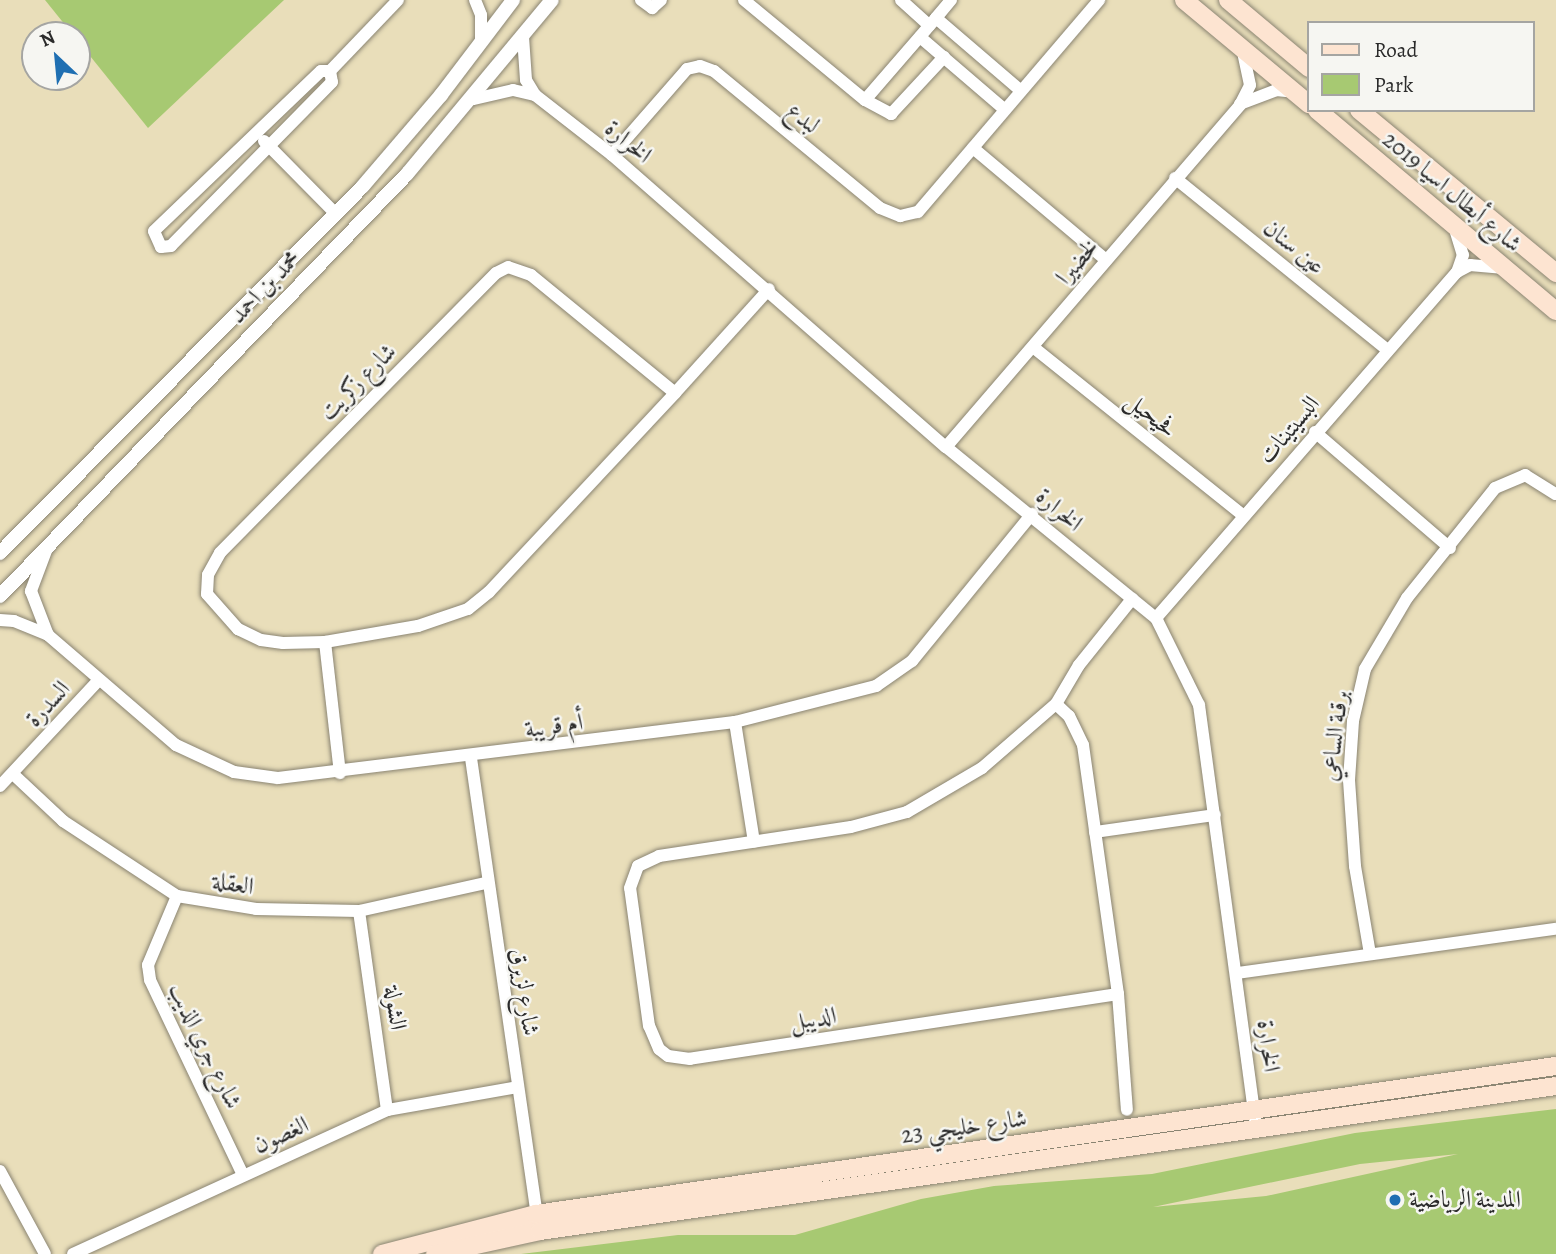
<!DOCTYPE html>
<meta charset="utf-8">
<style>
body{margin:0}
#map{position:relative;width:1556px;height:1254px;overflow:hidden;background:#e9deba;font-family:Alegreya,Amiri,serif}
div>[style]{position:absolute}
.green>*{inset:0;background:#a7c972}
.roads{filter:drop-shadow(0 0 2px #8a8472) drop-shadow(0 0 2px #8a8472)}
.minor>*{height:12px;margin:-6px;padding:0 6px;transform-origin:6px;border-radius:6px;background:#fff}
.tertiary>*{height:14px;margin:-7px;padding:0 7px;transform-origin:7px;border-radius:7px;background:#fff}
.secondary>*{height:18px;margin:-9px;padding:0 9px;transform-origin:9px;border-radius:9px;background:#fde4d1}
.dots>*{width:19px;height:19px;translate:-50% -50%;box-sizing:border-box;border:4px solid #f6f6f2;border-radius:50%}
span{translate:-50% -50%;white-space:nowrap;text-align:center;line-height:1.15;-webkit-text-stroke:5px #f6f6f2;paint-order:stroke}
.street-label{font-size:24px;color:#2b2b2b}
.poi-label{font-size:24px;color:#2b2b2b}
.left{translate:0 -50%;text-align:left}
.legend{position:absolute;left:1307px;top:21px;width:228px;height:91px;box-sizing:border-box;background:#f6f6f2;border:2px solid #a5a5a2;margin:0;padding:9px 12px;list-style:none;font-size:21px;color:#2b2b2b}
.legend li{display:flex;align-items:center;gap:14px;height:35px}
.legend b{width:35px;border:2px solid #a5a5a2}
.north{position:absolute;left:21px;top:21px;width:70px;height:70px;box-sizing:border-box;background:#f6f6f2;border:2px solid #a5a5a2;border-radius:50%;rotate:334deg;font-size:19px;font-weight:700;line-height:28px;text-align:center;color:#2b2b2b}
.north::after{content:'';display:block;margin:auto;width:24px;height:32px;background:#1f6fb2;clip-path:polygon(50% 0,100% 100%,50% 72%,0 100%)}
</style>
<div id="map">
<div class="green">
<i style="clip-path:polygon(45px 0,284px 0,148px 128px)"></i>
<i style="clip-path:polygon(evenodd,1556px 1109px,1556px 1254px,521px 1254px,678px 1235px,795px 1235px,921px 1199px,994px 1186px,1152px 1174px,1355px 1133px,1556px 1109px,1458px 1154px,1266px 1196px,1153px 1207px,1360px 1164px,1458px 1154px)"></i>
</div>
<div class="roads">
<div class="minor">
<i style="left:475px;top:0;width:16px;rotate:68deg"></i>
<i style="left:481px;top:15px;width:28px;rotate:90deg"></i>
<i style="left:641px;top:0;width:14px;rotate:36deg"></i>
<i style="left:652px;top:8px;width:12px;rotate:-42deg"></i>
<i style="left:744px;top:0;width:157px;rotate:39.6deg"></i>
<i style="left:865px;top:100px;width:108px;rotate:-49.1deg"></i>
<i style="left:901px;top:0;width:38px;rotate:42deg"></i>
<i style="left:951px;top:0;width:23px;rotate:130deg"></i>
<i style="left:936px;top:18px;width:111px;rotate:40.6deg"></i>
<i style="left:523px;top:37px;width:43px;rotate:86deg"></i>
<i style="left:526px;top:80px;width:17px;rotate:59deg"></i>
<i style="left:535px;top:95px;width:98px;rotate:37.9deg"></i>
<i style="left:612px;top:155px;width:444px;rotate:41.2deg"></i>
<i style="left:946px;top:447px;width:271px;rotate:39.2deg"></i>
<i style="left:1156px;top:618px;width:97px;rotate:63.7deg"></i>
<i style="left:1199px;top:705px;width:428px;rotate:82.3deg"></i>
<i style="left:920px;top:37px;width:111px;rotate:40.6deg"></i>
<i style="left:330px;top:71px;width:11px;rotate:80deg"></i>
<i style="left:332px;top:82px;width:230px;rotate:134.5deg"></i>
<i style="left:171px;top:246px;width:10px;rotate:174deg"></i>
<i style="left:161px;top:247px;width:17px;rotate:-114deg"></i>
<i style="left:154px;top:231px;width:231px;rotate:-43.8deg"></i>
<i style="left:321px;top:71px;width:9px"></i>
<i style="left:330px;top:71px;width:98px;rotate:-46.2deg"></i>
<i style="left:474px;top:99px;width:40px;rotate:-13deg"></i>
<i style="left:513px;top:90px;width:23px;rotate:13deg"></i>
<i style="left:865px;top:100px;width:30px;rotate:28deg"></i>
<i style="left:891px;top:114px;width:78px;rotate:-47.1deg"></i>
<i style="left:1240px;top:104px;width:39px;rotate:-21deg"></i>
<i style="left:1276px;top:90px;width:18px;rotate:6deg"></i>
<i style="left:264px;top:141px;width:103px;rotate:45.4deg"></i>
<i style="left:973px;top:148px;width:174px;rotate:40.1deg"></i>
<i style="left:612px;top:155px;width:114px;rotate:-48.9deg"></i>
<i style="left:687px;top:69px;width:13px;rotate:-13deg"></i>
<i style="left:700px;top:66px;width:15px;rotate:20deg"></i>
<i style="left:714px;top:71px;width:215px;rotate:39.5deg"></i>
<i style="left:880px;top:208px;width:22px;rotate:22deg"></i>
<i style="left:900px;top:216px;width:18px;rotate:-13deg"></i>
<i style="left:918px;top:212px;width:279px;rotate:-49.5deg"></i>
<i style="left:1175px;top:178px;width:272px;rotate:39deg"></i>
<i style="left:1454px;top:226px;width:30px;rotate:73deg"></i>
<i style="left:1463px;top:255px;width:18px;rotate:109deg"></i>
<i style="left:1033px;top:347px;width:270px;rotate:38.7deg"></i>
<i style="left:675px;top:393px;width:186px;rotate:-140.7deg"></i>
<i style="left:531px;top:275px;width:24px;rotate:-161deg"></i>
<i style="left:508px;top:267px;width:13px;rotate:153deg"></i>
<i style="left:496px;top:273px;width:393px;rotate:134.6deg"></i>
<i style="left:220px;top:553px;width:25px;rotate:119deg"></i>
<i style="left:208px;top:575px;width:19px;rotate:93deg"></i>
<i style="left:207px;top:594px;width:47px;rotate:48.5deg"></i>
<i style="left:238px;top:629px;width:25px;rotate:26deg"></i>
<i style="left:261px;top:640px;width:22px;rotate:8deg"></i>
<i style="left:283px;top:643px;width:42px;rotate:-1.4deg"></i>
<i style="left:325px;top:642px;width:94px;rotate:-9.8deg"></i>
<i style="left:418px;top:626px;width:53px;rotate:-18.8deg"></i>
<i style="left:468px;top:609px;width:27px;rotate:-39deg"></i>
<i style="left:489px;top:592px;width:272px;rotate:-46.9deg"></i>
<i style="left:675px;top:393px;width:140px;rotate:-47.9deg"></i>
<i style="left:1315px;top:432px;width:178px;rotate:40.7deg"></i>
<i style="left:946px;top:447px;width:451px;rotate:-49.3deg"></i>
<i style="left:1240px;top:105px;width:22px;rotate:-63deg"></i>
<i style="left:1250px;top:85px;width:34px;rotate:-102deg"></i>
<i style="left:46px;top:551px;width:43px;rotate:110.6deg"></i>
<i style="left:31px;top:591px;width:47px;rotate:68.9deg"></i>
<i style="left:48px;top:635px;width:169px;rotate:40.7deg"></i>
<i style="left:176px;top:745px;width:64px;rotate:25deg"></i>
<i style="left:234px;top:772px;width:44px;rotate:7.8deg"></i>
<i style="left:278px;top:778px;width:460px;rotate:-7deg"></i>
<i style="left:735px;top:722px;width:146px;rotate:-14.3deg"></i>
<i style="left:876px;top:686px;width:44px;rotate:-34.8deg"></i>
<i style="left:912px;top:661px;width:190px;rotate:-50.8deg"></i>
<i style="left:1156px;top:618px;width:459px;rotate:-49deg"></i>
<i style="left:1457px;top:272px;width:15px;rotate:-28deg"></i>
<i style="left:1470px;top:265px;width:34px;rotate:5deg"></i>
<i style="left:0;top:620px;width:14px;rotate:4deg"></i>
<i style="left:14px;top:621px;width:37px;rotate:22deg"></i>
<i style="left:325px;top:642px;width:132px;rotate:83.5deg"></i>
<i style="left:1056px;top:704px;width:18px;rotate:43deg"></i>
<i style="left:1069px;top:716px;width:32px;rotate:64deg"></i>
<i style="left:1083px;top:745px;width:251px;rotate:82deg"></i>
<i style="left:1118px;top:994px;width:433px;rotate:171.4deg"></i>
<i style="left:690px;top:1059px;width:22px;rotate:-172deg"></i>
<i style="left:668px;top:1056px;width:11px;rotate:-142deg"></i>
<i style="left:659px;top:1049px;width:25px;rotate:-113deg"></i>
<i style="left:649px;top:1026px;width:139px;rotate:-97.8deg"></i>
<i style="left:630px;top:888px;width:23px;rotate:-70deg"></i>
<i style="left:638px;top:866px;width:23px;rotate:-25deg"></i>
<i style="left:659px;top:856px;width:194px;rotate:-8.6deg"></i>
<i style="left:851px;top:827px;width:58px;rotate:-15deg"></i>
<i style="left:907px;top:812px;width:87px;rotate:-30.4deg"></i>
<i style="left:982px;top:768px;width:98px;rotate:-40.9deg"></i>
<i style="left:1056px;top:704px;width:45px;rotate:-59.5deg"></i>
<i style="left:1079px;top:665px;width:85px;rotate:-51.2deg"></i>
<i style="left:735px;top:722px;width:121px;rotate:81deg"></i>
<i style="left:471px;top:758px;width:469px;rotate:81.8deg"></i>
<i style="left:13px;top:774px;width:69px;rotate:43.2deg"></i>
<i style="left:63px;top:821px;width:136px;rotate:33.3deg"></i>
<i style="left:177px;top:896px;width:80px;rotate:9.3deg"></i>
<i style="left:256px;top:909px;width:103px;rotate:1.1deg"></i>
<i style="left:359px;top:911px;width:129px;rotate:-12.5deg"></i>
<i style="left:0;top:786px;width:144px;rotate:-47deg"></i>
<i style="left:1095px;top:832px;width:121px;rotate:-8.1deg"></i>
<i style="left:177px;top:896px;width:75px;rotate:112.8deg"></i>
<i style="left:148px;top:965px;width:15px;rotate:82deg"></i>
<i style="left:150px;top:980px;width:216px;rotate:64.5deg"></i>
<i style="left:359px;top:911px;width:201px;rotate:82deg"></i>
<i style="left:1370px;top:954px;width:89px;rotate:-99.7deg"></i>
<i style="left:1355px;top:866px;width:86px;rotate:-94deg"></i>
<i style="left:1349px;top:780px;width:59px;rotate:-86.1deg"></i>
<i style="left:1353px;top:721px;width:53px;rotate:-77deg"></i>
<i style="left:1365px;top:669px;width:82px;rotate:-59.4deg"></i>
<i style="left:1407px;top:598px;width:141px;rotate:-51.3deg"></i>
<i style="left:1495px;top:488px;width:33px;rotate:-23deg"></i>
<i style="left:1525px;top:475px;width:36px;rotate:32deg"></i>
<i style="left:1237px;top:973px;width:322px;rotate:-7.9deg"></i>
<i style="left:1118px;top:994px;width:116px;rotate:85.6deg"></i>
<i style="left:0;top:1171px;width:94px;rotate:61.5deg"></i>
<i style="left:73px;top:1254px;width:345px;rotate:-24.6deg"></i>
<i style="left:387px;top:1110px;width:132px;rotate:-10deg"></i>
</div>
<div class="tertiary">
<i style="left:0;top:553px;width:516px;rotate:-45.31deg"></i>
<i style="left:363px;top:186px;width:120px;rotate:-49.4deg"></i>
<i style="left:441px;top:95px;width:119px;rotate:-52.8deg"></i>
<i style="left:0;top:596px;width:586px;rotate:-46.04deg"></i>
<i style="left:407px;top:174px;width:226px;rotate:-50.2deg"></i>
</div>
<div class="secondary">
<i style="left:1184px;top:0;width:163px;rotate:39.8deg"></i>
<i style="left:1228px;top:0;width:106px;rotate:40deg"></i>
<i style="left:1317px;top:110px;width:312px;rotate:40.1deg"></i>
<i style="left:1359px;top:110px;width:256px;rotate:39.6deg"></i>
<i style="left:382px;top:1254px;width:159px;rotate:-14.6deg"></i>
<i style="left:536px;top:1214px;width:1031px;rotate:-8.26deg"></i>
<i style="left:435px;top:1254px;width:107px;rotate:-12.4deg"></i>
<i style="left:540px;top:1231px;width:1026px;rotate:-8.12deg"></i>
</div>
</div>
<div class="dots">
<i style="left:1395px;top:1200px;background:#1f6fb2"></i>
</div>
<div class="street-label">
<span style="left:803px;top:118px;rotate:39deg">لبدع</span>
<span style="left:628px;top:142px;rotate:39deg">الخرارة</span>
<span style="left:1452px;top:192px;rotate:40deg">شارع أبطال اسيا 2019</span>
<span style="left:1294px;top:247px;rotate:39deg">عين سنان</span>
<span style="left:1077px;top:262px;rotate:-50deg">لخضيرا</span>
<span style="left:265px;top:287px;rotate:-46deg">محمد بن احمد</span>
<span style="left:358px;top:382px;rotate:-45deg">شارع زكريت</span>
<span style="left:1151px;top:415px;rotate:39deg">فحيحيل</span>
<span style="left:1289px;top:430px;rotate:-50deg">البسيتينات</span>
<span style="left:1059px;top:510px;rotate:40deg">الخرارة</span>
<span style="left:48px;top:704px;rotate:-48deg">السدرة</span>
<span style="left:554px;top:726px;rotate:-8deg">أم قريبة</span>
<span style="left:1335px;top:736px;rotate:-83deg">برقـة الساعي</span>
<span style="left:233px;top:884px;rotate:9deg">العقلة</span>
<span style="left:524px;top:992px;rotate:81deg">شارع لزيرق</span>
<span style="left:395px;top:1008px;rotate:82deg">الشولة</span>
<span style="left:813px;top:1019px;rotate:-9deg">الديبل</span>
<span style="left:205px;top:1046px;rotate:64deg">شارع جري الذيب</span>
<span style="left:1268px;top:1046px;rotate:82deg">الخرارة</span>
<span style="left:964px;top:1127px;rotate:-8deg">شارع خليجي 23</span>
<span style="left:281px;top:1135px;rotate:-24deg">الغصون</span>
</div>
<div class="poi-label">
<span class="left" style="left:1409px;top:1200px">المدينة الرياضية</span>
</div>
<ul class="legend">
<li><b style="height:9px;background:#fde4d1"></b>Road</li>
<li><b style="height:19px;background:#a7c972"></b>Park</li>
</ul>
<div class="north">N</div>
</div>
